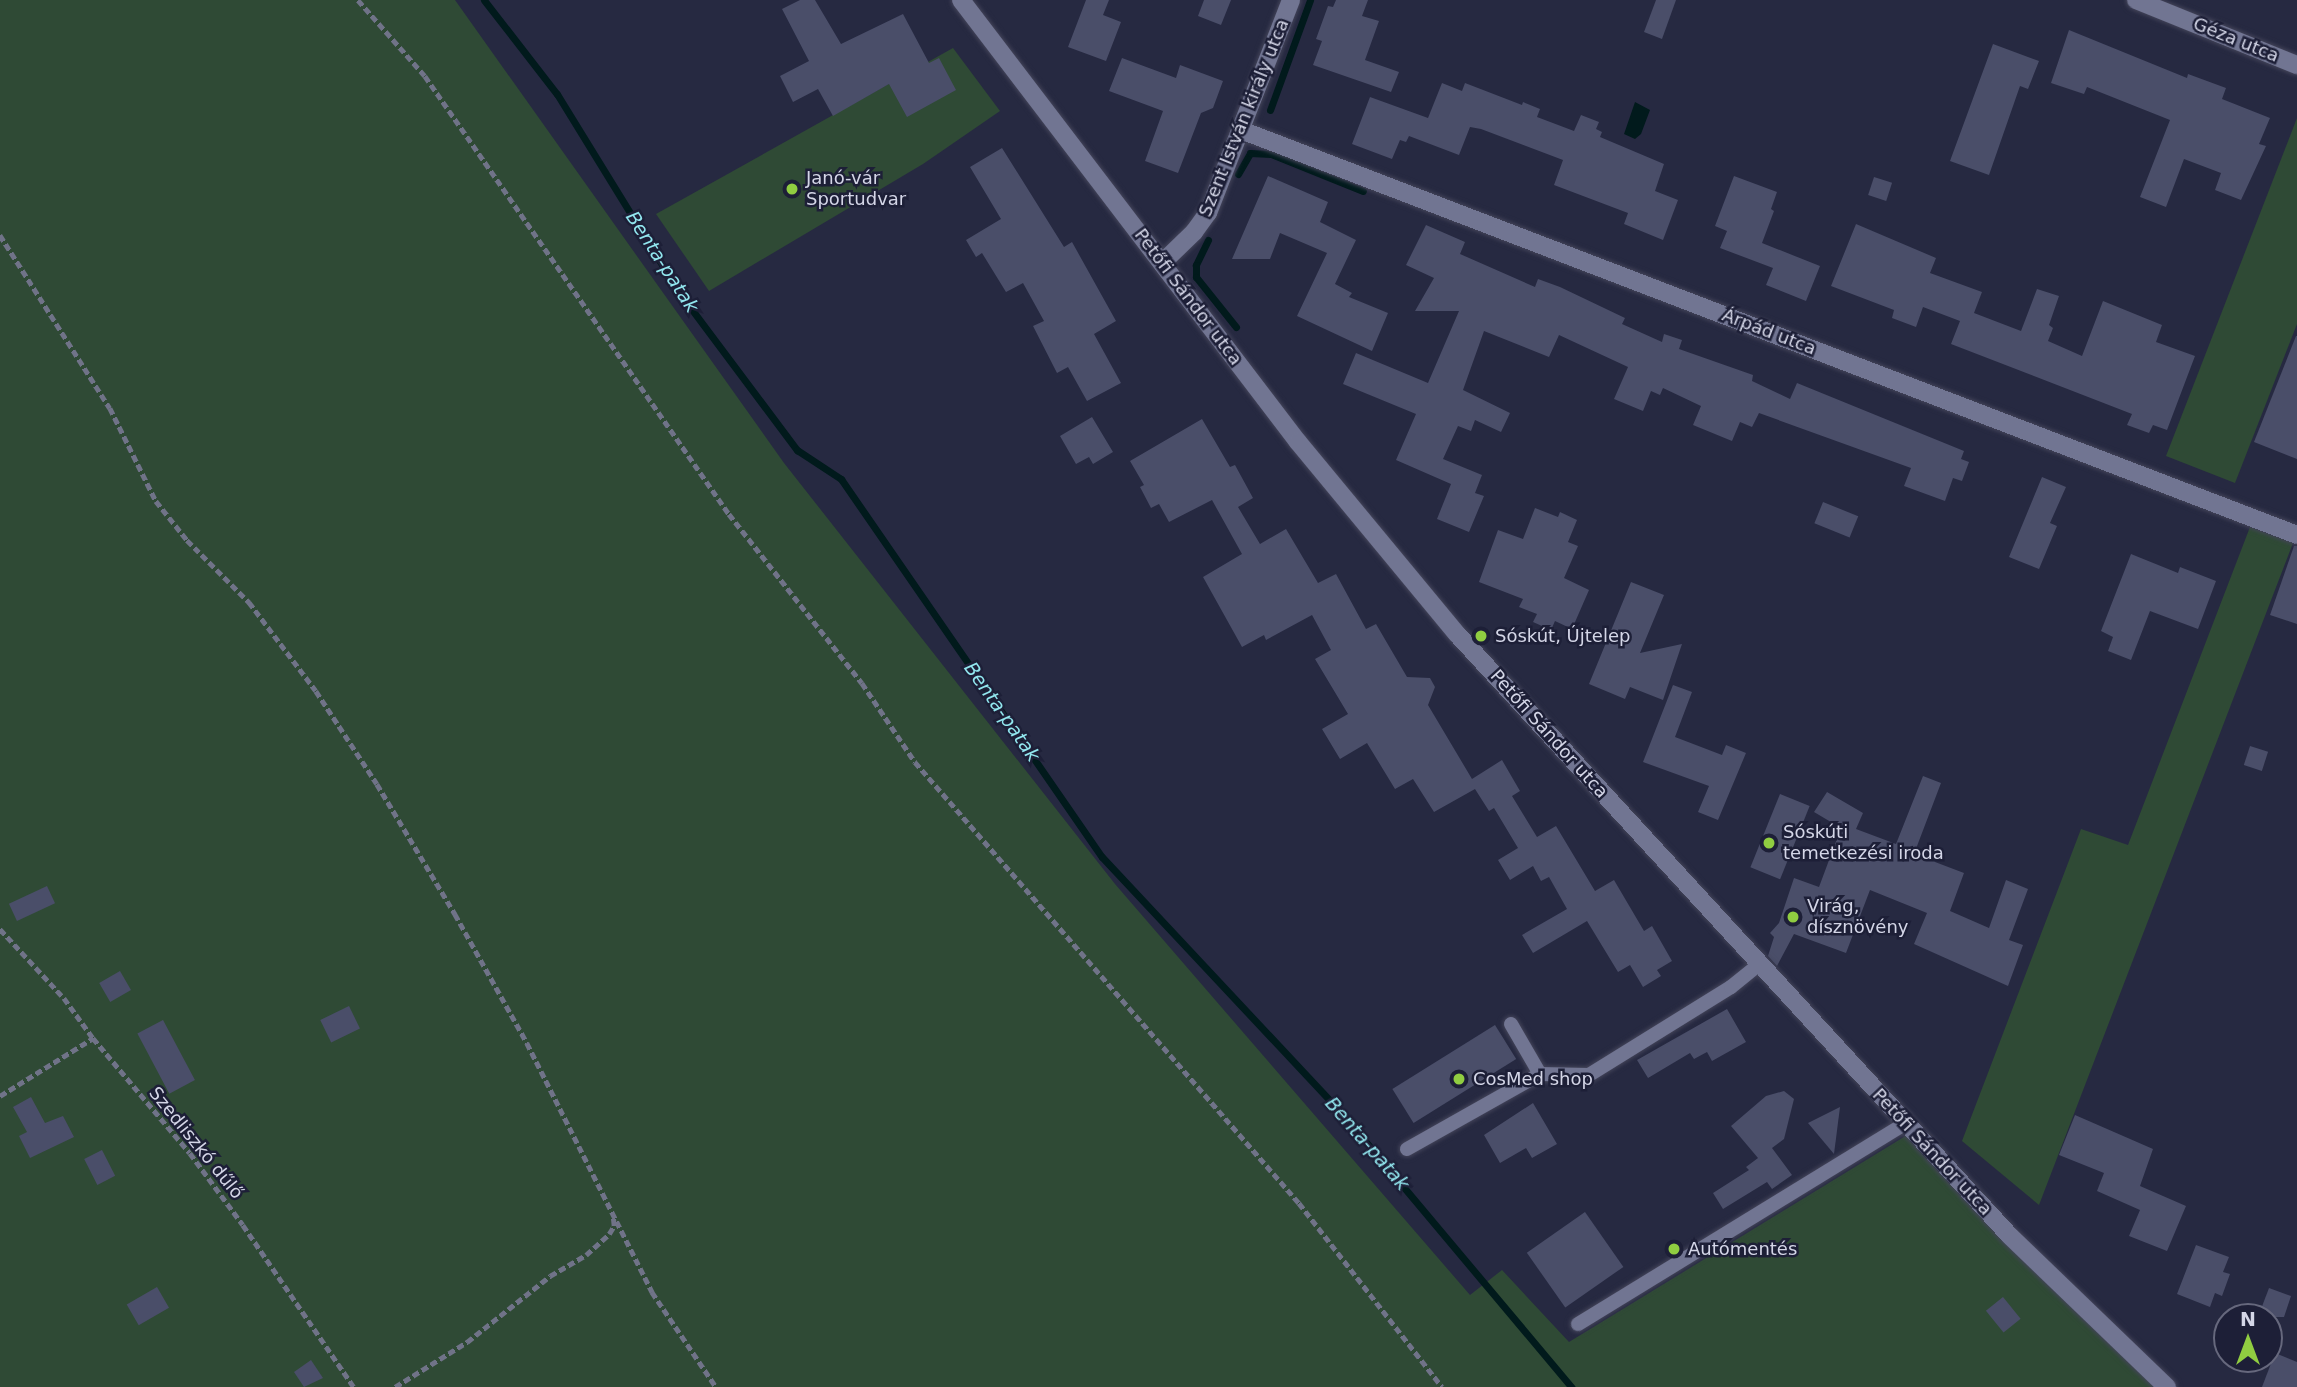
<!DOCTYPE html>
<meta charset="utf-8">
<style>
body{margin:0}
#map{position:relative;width:2297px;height:1387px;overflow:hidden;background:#262941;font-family:"DejaVu Sans",sans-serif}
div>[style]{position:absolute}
.green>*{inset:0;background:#2f4a35}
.water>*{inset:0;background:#011a1c}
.stream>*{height:7px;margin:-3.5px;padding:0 3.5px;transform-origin:3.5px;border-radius:3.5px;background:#011a1c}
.building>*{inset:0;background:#4a4e69;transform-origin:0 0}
.path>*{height:4.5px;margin-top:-2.25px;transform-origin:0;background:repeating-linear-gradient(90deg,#707388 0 7px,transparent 0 10.5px)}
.roads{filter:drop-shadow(0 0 2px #434459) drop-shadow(0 0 2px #434459)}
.service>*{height:14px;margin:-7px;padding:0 7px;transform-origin:7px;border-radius:7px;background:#717592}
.minor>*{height:18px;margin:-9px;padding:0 9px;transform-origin:9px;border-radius:9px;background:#717592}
.secondary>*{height:18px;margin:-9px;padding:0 9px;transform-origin:9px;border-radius:9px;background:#717592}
.dots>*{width:19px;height:19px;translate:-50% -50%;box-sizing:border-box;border:4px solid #1d1f37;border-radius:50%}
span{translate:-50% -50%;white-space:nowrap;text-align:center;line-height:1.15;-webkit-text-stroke:5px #1d1f37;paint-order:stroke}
.street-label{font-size:18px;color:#d4d6e7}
.poi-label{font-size:18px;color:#d4d6e7}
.left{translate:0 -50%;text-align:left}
.water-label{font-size:19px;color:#92e7ef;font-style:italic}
.north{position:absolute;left:2213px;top:1303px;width:70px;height:70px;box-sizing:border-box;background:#1d1f37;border:2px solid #66687d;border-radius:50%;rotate:0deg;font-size:19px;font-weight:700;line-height:28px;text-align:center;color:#d4d6e7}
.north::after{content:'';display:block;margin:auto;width:24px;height:32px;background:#90cd41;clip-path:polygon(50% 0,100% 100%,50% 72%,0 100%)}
</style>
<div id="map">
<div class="green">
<i style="clip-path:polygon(0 0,455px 0,784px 463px,1115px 884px,1470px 1295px,1502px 1270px,1569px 1342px,1912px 1132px,2167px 1387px,0 1387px)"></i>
<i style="clip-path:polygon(953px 48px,1000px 111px,923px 164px,709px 291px,656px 214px)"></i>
<i style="clip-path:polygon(2297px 118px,2297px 324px,2235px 483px,2166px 456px)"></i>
<i style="clip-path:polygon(2250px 527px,2293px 543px,2039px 1205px,1962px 1141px,2081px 829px,2128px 845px)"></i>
</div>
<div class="water">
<i style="clip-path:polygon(1635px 102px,1650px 110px,1641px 134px,1635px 139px,1624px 134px)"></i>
</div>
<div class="stream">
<i style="left:484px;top:0;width:119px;rotate:52.2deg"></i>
<i style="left:557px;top:94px;width:231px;rotate:58.4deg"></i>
<i style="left:678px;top:291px;width:199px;rotate:53.2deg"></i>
<i style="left:797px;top:450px;width:53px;rotate:33.4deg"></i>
<i style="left:841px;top:479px;width:459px;rotate:55.4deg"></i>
<i style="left:1102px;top:857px;width:354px;rotate:46.9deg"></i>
<i style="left:1344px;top:1116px;width:354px;rotate:50deg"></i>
<i style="left:1270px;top:110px;width:117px;rotate:-70deg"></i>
<i style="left:1238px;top:174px;width:24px;rotate:-60deg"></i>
<i style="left:1250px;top:153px;width:21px;rotate:3deg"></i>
<i style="left:1271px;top:154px;width:99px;rotate:21.9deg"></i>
<i style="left:1208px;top:240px;width:28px;rotate:116deg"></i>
<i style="left:1196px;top:265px;width:12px;rotate:90deg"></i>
<i style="left:1196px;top:277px;width:64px;rotate:51.3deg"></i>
</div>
<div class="building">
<i style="clip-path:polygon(800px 0,815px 0,841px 44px,903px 14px,929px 63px,939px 58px,956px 90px,907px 117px,889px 84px,833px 116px,818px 89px,793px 102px,780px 76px,809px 61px,782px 9px)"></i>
<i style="clip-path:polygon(1086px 0,1109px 0,1103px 15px,1121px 22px,1106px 61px,1068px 47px)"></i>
<i style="clip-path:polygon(1204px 0,1231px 0,1221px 25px,1198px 16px)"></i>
<i style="clip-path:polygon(1336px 0,1368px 0,1362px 16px,1379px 21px,1365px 60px,1399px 72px,1391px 92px,1313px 65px,1322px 41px,1316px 39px,1328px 6px,1333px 7px)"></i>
<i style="clip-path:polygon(1656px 0,1676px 0,1662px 39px,1644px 32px)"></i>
<i style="clip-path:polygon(2069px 30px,2187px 78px,2188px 74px,2226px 88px,2222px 99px,2270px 118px,2259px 144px,2266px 146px,2241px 200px,2215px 190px,2221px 173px,2184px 159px,2166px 207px,2140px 197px,2170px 120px,2087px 87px,2084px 94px,2051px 83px)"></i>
<i style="clip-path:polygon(1993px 44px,2039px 61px,2028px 89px,2020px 86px,1989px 175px,1950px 161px)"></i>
<i style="clip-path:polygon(1122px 58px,1176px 78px,1180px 65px,1223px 81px,1213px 108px,1201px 113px,1178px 173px,1145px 161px,1163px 111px,1109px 91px)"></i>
<i style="clip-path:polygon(1442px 83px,1462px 91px,1465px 83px,1522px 105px,1523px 102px,1540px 109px,1537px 117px,1574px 131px,1581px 115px,1599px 122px,1596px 129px,1602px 132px,1600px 137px,1664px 164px,1655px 191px,1678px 200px,1663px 240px,1624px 224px,1628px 213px,1554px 185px,1563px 160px,1481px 129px,1470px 127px,1459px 155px,1409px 136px,1406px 142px,1400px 140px,1392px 159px,1352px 144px,1370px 97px,1428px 118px)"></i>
<i style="clip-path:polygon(1002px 148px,1064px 247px,1072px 242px,1116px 321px,1094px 334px,1121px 383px,1087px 401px,1068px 367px,1057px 373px,1033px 326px,1044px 321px,1023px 283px,1006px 292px,982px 253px,976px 257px,966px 240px,1001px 219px,970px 167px)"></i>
<i style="clip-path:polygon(1268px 176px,1328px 202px,1320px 222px,1356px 240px,1335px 284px,1352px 293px,1349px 297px,1388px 313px,1372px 351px,1297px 316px,1327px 253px,1280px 233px,1270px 259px,1232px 259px)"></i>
<i style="clip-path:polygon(1734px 176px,1777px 192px,1771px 209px,1774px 211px,1762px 243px,1820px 266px,1806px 301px,1766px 285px,1773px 268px,1720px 248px,1727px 231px,1715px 226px)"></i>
<i style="left:1874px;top:177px;width:19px;height:19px;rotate:18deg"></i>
<i style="clip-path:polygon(1856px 224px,1936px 258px,1930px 273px,1982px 292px,1974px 313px,2021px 331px,2037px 289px,2059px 296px,2049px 325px,2053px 328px,2048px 341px,2082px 356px,2103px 301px,2162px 325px,2156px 342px,2195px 356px,2167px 430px,2153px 425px,2149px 433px,2127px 425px,2132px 414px,1951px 344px,1960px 321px,1923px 307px,1916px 327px,1892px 318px,1894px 310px,1831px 286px)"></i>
<i style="clip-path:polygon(1426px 225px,1465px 242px,1460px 254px,1535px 287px,1538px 279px,1560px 287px,1625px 318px,1622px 324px,1662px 342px,1664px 334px,1682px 340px,1679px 349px,1753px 375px,1752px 381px,1790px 399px,1797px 383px,1964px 451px,1961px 459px,1969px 462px,1962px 481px,1953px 478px,1945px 501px,1904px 486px,1911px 468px,1759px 413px,1752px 427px,1740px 422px,1732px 441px,1693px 425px,1701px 406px,1663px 388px,1660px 395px,1651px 391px,1643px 411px,1614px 399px,1628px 367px,1559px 335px,1549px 357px,1484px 331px,1463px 390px,1510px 413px,1501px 432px,1475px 420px,1471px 431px,1458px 426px,1443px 459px,1482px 475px,1475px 493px,1484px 496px,1469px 532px,1437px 519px,1451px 484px,1396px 460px,1416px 414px,1343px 384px,1356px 353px,1428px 383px,1459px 311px,1415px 311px,1434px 278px,1406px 265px)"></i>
<i style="clip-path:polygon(2296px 336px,2297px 336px,2297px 459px,2254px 442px)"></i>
<i style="clip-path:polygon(1092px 417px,1113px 452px,1093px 464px,1089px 457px,1076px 464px,1060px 436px)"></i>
<i style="clip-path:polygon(1202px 419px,1230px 467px,1235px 465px,1253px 498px,1238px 507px,1260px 544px,1286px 529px,1318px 583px,1336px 574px,1366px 629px,1376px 624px,1407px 677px,1430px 678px,1435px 687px,1428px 705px,1472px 779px,1502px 760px,1520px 791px,1512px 796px,1537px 837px,1556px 826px,1595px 891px,1614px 880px,1644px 931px,1652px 926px,1672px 961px,1657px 970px,1661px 976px,1643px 987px,1630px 965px,1618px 972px,1587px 921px,1533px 953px,1522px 935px,1567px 909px,1549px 877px,1541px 881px,1533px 866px,1510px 880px,1498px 860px,1518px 848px,1494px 808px,1489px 811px,1475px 789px,1434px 812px,1413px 779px,1395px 789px,1367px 743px,1340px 759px,1322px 729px,1348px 714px,1315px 659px,1331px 650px,1312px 615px,1266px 640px,1264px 635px,1242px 647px,1203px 577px,1242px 554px,1212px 500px,1169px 522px,1159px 504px,1151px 508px,1140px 487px,1144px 485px,1130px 461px)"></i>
<i style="clip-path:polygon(2042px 477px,2066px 487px,2050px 523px,2057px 526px,2039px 569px,2009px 557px)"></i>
<i style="left:1823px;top:502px;width:38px;height:23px;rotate:22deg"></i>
<i style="clip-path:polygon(1535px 508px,1558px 517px,1560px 512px,1577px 520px,1568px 542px,1578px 546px,1564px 578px,1589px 590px,1572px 629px,1555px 621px,1551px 630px,1533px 622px,1537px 614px,1519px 607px,1523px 599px,1479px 582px,1498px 530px,1523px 539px)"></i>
<i style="clip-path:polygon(2294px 546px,2297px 546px,2297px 624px,2270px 615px)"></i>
<i style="clip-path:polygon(2131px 554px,2178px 573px,2180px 567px,2216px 581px,2198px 629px,2150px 611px,2131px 660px,2108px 651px,2113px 637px,2101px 631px)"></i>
<i style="clip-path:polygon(1631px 582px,1664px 595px,1640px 653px,1682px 644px,1663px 700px,1630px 687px,1625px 699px,1589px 684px)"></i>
<i style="clip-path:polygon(1673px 685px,1692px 692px,1675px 737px,1722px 755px,1726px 745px,1746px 753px,1718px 820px,1698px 812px,1709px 786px,1643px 762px)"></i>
<i style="left:2250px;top:746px;width:19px;height:20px;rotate:18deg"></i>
<i style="clip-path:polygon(1923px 776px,1941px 783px,1914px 854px,1964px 873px,1950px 911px,1989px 928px,2006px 880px,2028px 889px,2009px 940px,2023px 945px,2008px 986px,1914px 944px,1927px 913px,1870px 890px,1846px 953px,1794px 934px,1777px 966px,1768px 956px,1774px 937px,1770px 933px,1779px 923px,1794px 878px,1819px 887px,1841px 828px,1814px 812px,1827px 792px,1863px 813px,1856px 829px,1896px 844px)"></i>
<i style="left:1780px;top:794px;width:32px;height:79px;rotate:22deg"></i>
<i style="left:47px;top:886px;width:19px;height:42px;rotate:65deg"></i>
<i style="left:120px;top:971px;width:22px;height:24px;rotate:60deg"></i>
<i style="left:349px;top:1006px;width:25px;height:32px;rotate:64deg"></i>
<i style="clip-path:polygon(1727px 1009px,1746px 1042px,1712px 1061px,1707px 1052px,1694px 1059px,1690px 1053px,1648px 1078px,1637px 1060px)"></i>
<i style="left:163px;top:1020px;width:68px;height:29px;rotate:62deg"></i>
<i style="left:1495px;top:1025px;width:40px;height:121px;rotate:58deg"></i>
<i style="clip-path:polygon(1784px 1091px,1794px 1099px,1784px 1139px,1772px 1148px,1792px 1175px,1772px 1189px,1767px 1182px,1723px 1209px,1713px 1193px,1749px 1170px,1746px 1167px,1758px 1158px,1731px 1126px,1766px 1096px)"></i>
<i style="clip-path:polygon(31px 1097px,45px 1123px,63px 1116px,74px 1137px,30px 1158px,19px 1136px,27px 1132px,13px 1107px)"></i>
<i style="clip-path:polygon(1533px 1103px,1557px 1144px,1532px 1158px,1526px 1148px,1500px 1163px,1484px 1135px)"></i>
<i style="clip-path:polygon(1840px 1107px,1834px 1154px,1808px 1123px)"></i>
<i style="clip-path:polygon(2075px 1115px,2153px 1149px,2140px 1186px,2186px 1206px,2167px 1251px,2129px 1236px,2140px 1210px,2097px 1191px,2104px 1173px,2059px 1155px)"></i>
<i style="left:102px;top:1150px;width:29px;height:20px;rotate:63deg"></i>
<i style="left:1585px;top:1212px;width:67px;height:71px;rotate:55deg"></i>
<i style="clip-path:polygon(2196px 1245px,2229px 1257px,2223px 1272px,2230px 1274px,2222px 1296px,2215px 1293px,2210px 1307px,2177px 1294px)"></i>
<i style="left:157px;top:1287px;width:24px;height:35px;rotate:60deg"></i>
<i style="clip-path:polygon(2269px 1288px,2291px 1296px,2284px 1317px,2258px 1317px)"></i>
<i style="left:2003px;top:1297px;width:28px;height:22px;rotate:51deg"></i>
<i style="clip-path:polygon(2275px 1353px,2297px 1362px,2297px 1387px,2262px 1387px)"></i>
<i style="clip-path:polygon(311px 1360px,323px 1378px,304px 1387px,294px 1372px)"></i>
</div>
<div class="path">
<i style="left:358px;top:0;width:101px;rotate:48.6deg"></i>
<i style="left:425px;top:76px;width:533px;rotate:55.24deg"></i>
<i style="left:729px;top:514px;width:215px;rotate:51.8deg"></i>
<i style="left:862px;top:683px;width:95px;rotate:56.1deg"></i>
<i style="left:915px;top:762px;width:585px;rotate:48.95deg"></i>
<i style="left:1299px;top:1203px;width:233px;rotate:52.1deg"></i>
<i style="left:0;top:235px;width:205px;rotate:57.6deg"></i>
<i style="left:110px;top:408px;width:104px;rotate:63.7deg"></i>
<i style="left:156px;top:501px;width:50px;rotate:51.5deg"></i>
<i style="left:187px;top:540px;width:88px;rotate:45deg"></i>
<i style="left:249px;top:602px;width:111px;rotate:53deg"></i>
<i style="left:316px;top:691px;width:111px;rotate:56.7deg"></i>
<i style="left:377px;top:784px;width:152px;rotate:59deg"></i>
<i style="left:455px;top:914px;width:148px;rotate:60.8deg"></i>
<i style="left:527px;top:1043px;width:279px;rotate:63.3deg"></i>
<i style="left:652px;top:1292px;width:115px;rotate:56deg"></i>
<i style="left:0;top:929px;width:94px;rotate:47.2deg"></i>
<i style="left:64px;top:998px;width:49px;rotate:54.1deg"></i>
<i style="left:93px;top:1038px;width:150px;rotate:49.9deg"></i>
<i style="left:190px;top:1153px;width:89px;rotate:53.6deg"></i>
<i style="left:243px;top:1225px;width:196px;rotate:55.6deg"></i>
<i style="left:0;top:1096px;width:110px;rotate:-31.9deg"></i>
<i style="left:395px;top:1387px;width:85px;rotate:-32deg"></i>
<i style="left:467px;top:1342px;width:106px;rotate:-38.5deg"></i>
<i style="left:550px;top:1276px;width:42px;rotate:-30.3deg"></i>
<i style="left:586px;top:1255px;width:31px;rotate:-42deg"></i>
<i style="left:609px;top:1234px;width:9px;rotate:-58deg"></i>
<i style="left:614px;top:1226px;width:10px;rotate:-96deg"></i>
</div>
<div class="roads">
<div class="service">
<i style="left:1511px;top:1024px;width:58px;rotate:59.9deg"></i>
<i style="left:1407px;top:1149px;width:153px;rotate:-29.4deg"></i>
<i style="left:1540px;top:1074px;width:49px;rotate:1.2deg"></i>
<i style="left:1589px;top:1075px;width:167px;rotate:-31.8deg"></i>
<i style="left:1731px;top:987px;width:36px;rotate:-39deg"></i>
<i style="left:1578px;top:1324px;width:383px;rotate:-31.5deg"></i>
</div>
<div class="minor">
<i style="left:2136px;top:0;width:174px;rotate:22deg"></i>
<i style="left:1241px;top:130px;width:1131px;rotate:20.98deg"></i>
<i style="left:1162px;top:263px;width:45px;rotate:-44.1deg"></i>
<i style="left:1194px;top:232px;width:24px;rotate:-54deg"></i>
<i style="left:1208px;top:213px;width:229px;rotate:-68.7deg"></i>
</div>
<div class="secondary">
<i style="left:961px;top:0;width:556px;rotate:52.68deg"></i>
<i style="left:1298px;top:442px;width:249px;rotate:50.4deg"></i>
<i style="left:1457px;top:634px;width:817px;rotate:47.43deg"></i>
<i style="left:2010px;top:1236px;width:218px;rotate:43.9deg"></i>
</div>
</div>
<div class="dots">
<i style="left:792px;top:189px;background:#90cd41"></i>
<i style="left:1481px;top:636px;background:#90cd41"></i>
<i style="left:1769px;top:843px;background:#90cd41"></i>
<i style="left:1793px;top:917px;background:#90cd41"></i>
<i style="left:1459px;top:1079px;background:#90cd41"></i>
<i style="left:1674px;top:1249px;background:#90cd41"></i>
</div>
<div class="street-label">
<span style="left:2236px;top:40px;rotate:22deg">Géza utca</span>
<span style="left:1244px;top:118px;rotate:-68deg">Szent István király utca</span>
<span style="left:1188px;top:297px;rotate:53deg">Petőfi Sándor utca</span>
<span style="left:1769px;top:332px;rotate:21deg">Árpád utca</span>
<span style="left:1549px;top:734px;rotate:48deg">Petőfi Sándor utca</span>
<span style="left:196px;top:1143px;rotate:51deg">Szedliszkó dűlő</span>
<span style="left:1932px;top:1152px;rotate:47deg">Petőfi Sándor utca</span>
</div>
<div class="poi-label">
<span class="left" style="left:806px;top:189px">Janó-vár<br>Sportudvar</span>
<span class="left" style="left:1495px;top:636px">Sóskút, Újtelep</span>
<span class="left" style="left:1783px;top:843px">Sóskúti<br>temetkezési iroda</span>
<span class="left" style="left:1807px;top:917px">Virág,<br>dísznövény</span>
<span class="left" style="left:1473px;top:1079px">CosMed shop</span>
<span class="left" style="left:1688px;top:1249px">Autómentés</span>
</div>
<div class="water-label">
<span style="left:662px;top:262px;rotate:57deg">Benta-patak</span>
<span style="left:1002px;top:712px;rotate:55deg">Benta-patak</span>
<span style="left:1367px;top:1144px;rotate:49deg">Benta-patak</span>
</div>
<div class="north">N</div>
</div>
